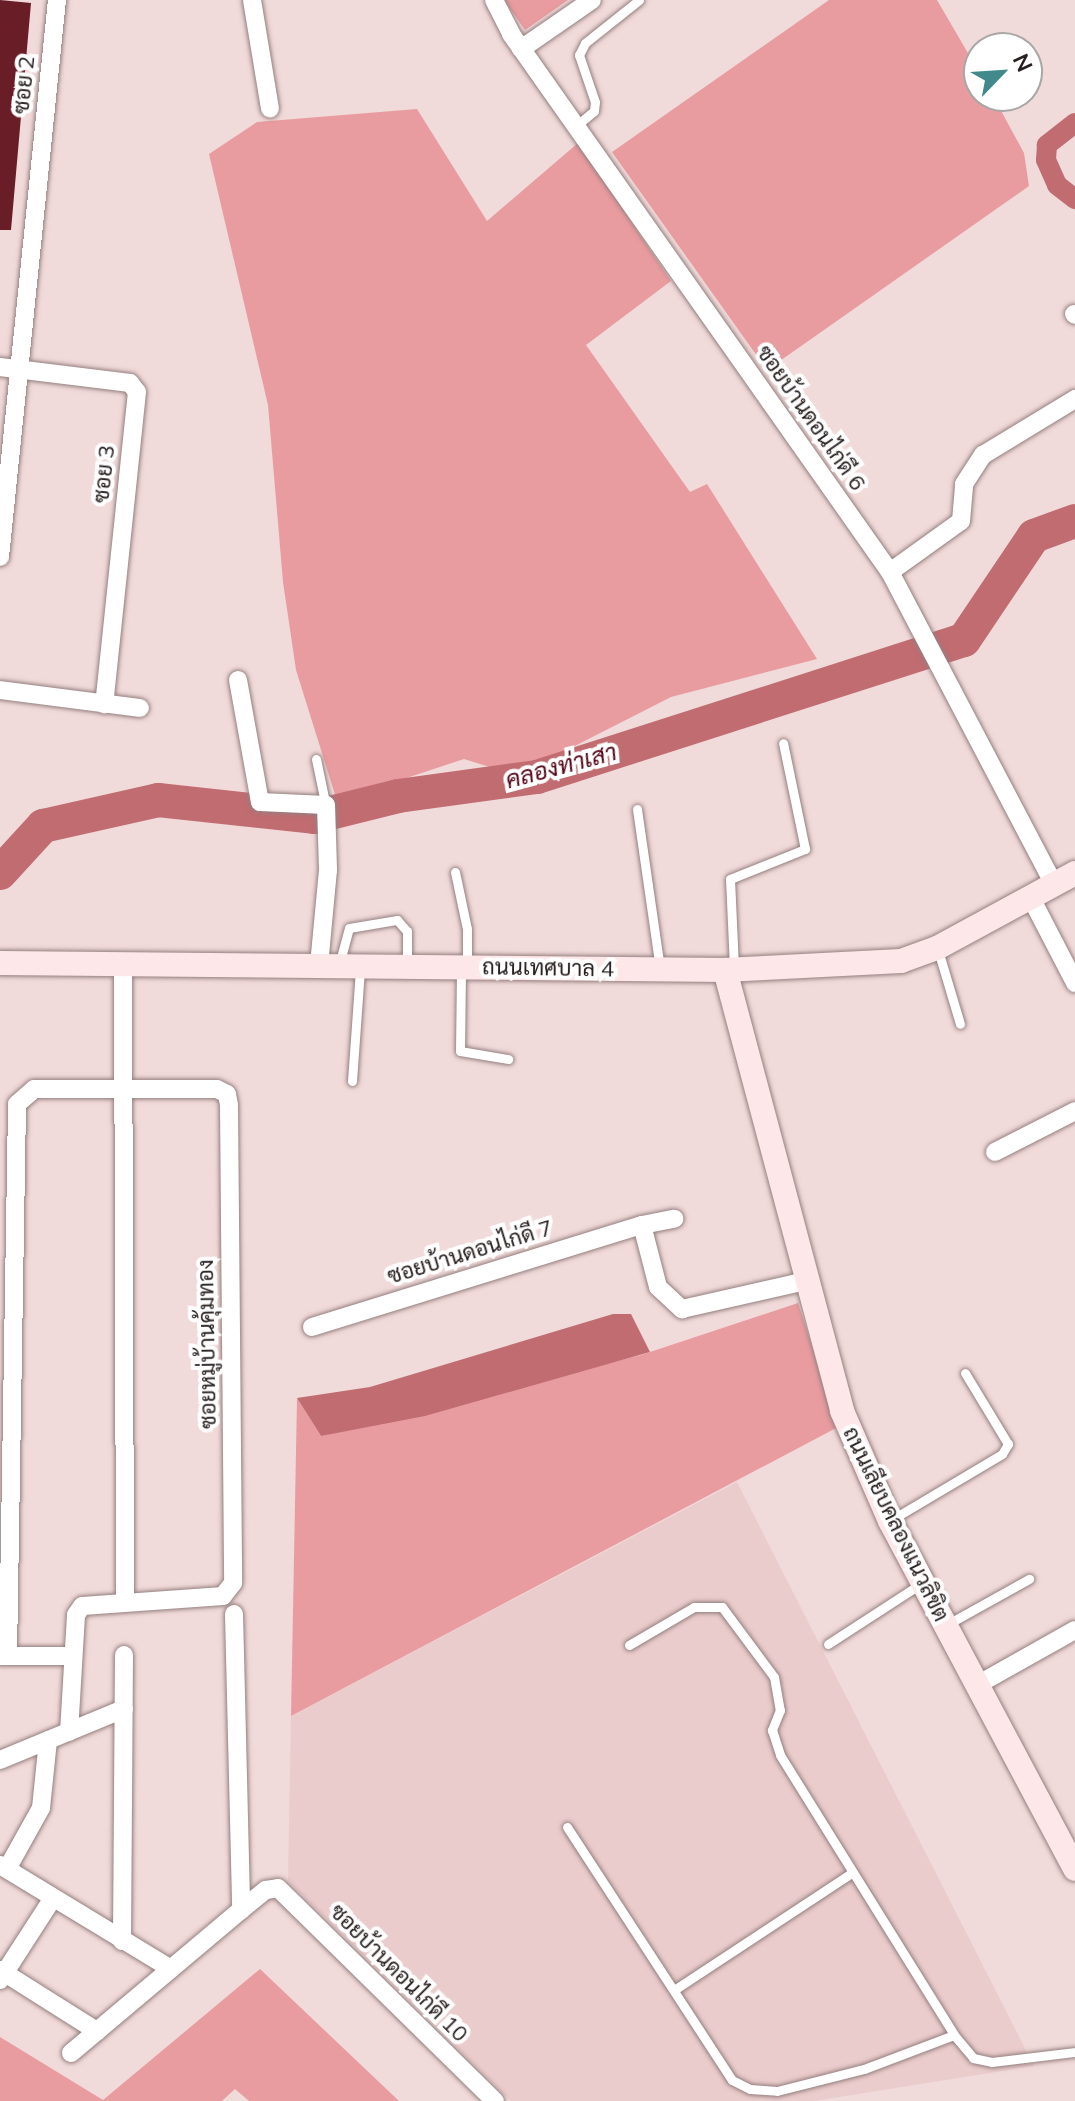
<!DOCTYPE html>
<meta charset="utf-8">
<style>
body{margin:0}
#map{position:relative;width:1075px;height:2101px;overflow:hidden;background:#f1dada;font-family:Mulish,Sarabun,sans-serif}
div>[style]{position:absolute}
.built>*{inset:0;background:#ebcccc}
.green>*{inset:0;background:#e99c9f}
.water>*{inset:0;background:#c06c71}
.canal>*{height:20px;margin:-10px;padding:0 10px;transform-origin:10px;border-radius:10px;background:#c06c71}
.river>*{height:34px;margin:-17px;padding:0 17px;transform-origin:17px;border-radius:17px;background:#c06c71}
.building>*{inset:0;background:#681d27}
.roads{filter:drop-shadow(0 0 2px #947f7f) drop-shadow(0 0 2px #947f7f)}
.lane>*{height:9px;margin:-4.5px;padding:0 4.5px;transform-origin:4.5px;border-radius:4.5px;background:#fff}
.street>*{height:18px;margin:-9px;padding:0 9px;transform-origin:9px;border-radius:9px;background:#fff}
.secondary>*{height:24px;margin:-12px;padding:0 12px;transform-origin:12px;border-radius:12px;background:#fee7e8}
span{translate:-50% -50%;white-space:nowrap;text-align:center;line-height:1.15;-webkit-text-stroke:8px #fff;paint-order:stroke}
.street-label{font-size:22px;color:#282020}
.water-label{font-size:24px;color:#540417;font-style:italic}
.north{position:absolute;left:963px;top:32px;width:80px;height:80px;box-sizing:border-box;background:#fff;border:2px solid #a9a6a6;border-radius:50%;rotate:65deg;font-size:22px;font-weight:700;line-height:32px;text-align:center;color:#282020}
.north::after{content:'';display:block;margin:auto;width:28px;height:36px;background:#41898a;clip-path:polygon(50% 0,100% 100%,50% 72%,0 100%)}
</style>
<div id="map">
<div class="built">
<i style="clip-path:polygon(737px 1482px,1034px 2066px,814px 2101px,511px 2101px,288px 1881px,291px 1716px)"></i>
</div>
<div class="green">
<i style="clip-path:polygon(504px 0,568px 0,525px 30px)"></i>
<i style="clip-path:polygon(829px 0,937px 0,979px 72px,979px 96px,993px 96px,1024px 153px,1029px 186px,767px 370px,612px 152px)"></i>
<i style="clip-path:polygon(417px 109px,487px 221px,578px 143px,671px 281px,586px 345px,690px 492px,707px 484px,817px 659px,671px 697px,557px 755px,496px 769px,464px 759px,337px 801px,296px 670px,283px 582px,268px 405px,209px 154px,257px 122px)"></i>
<i style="clip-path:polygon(798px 1303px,838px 1427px,291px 1716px,297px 1398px,321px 1436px,641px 1355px)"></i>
<i style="clip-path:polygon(260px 1969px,399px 2101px,249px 2101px,235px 2089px,222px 2101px,0 2101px,0 2037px,103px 2100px)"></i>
</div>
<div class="water">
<i style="clip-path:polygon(613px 1314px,631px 1314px,650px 1352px,425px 1416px,321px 1436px,297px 1398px,370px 1387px)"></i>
</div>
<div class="canal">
<i style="left:1075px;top:123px;width:36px;rotate:142deg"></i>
<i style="left:1047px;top:145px;width:15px;rotate:94deg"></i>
<i style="left:1046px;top:160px;width:27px;rotate:66deg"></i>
<i style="left:1057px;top:185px;width:23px;rotate:38deg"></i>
</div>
<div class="river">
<i style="left:0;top:873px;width:64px;rotate:-47.5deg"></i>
<i style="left:43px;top:826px;width:118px;rotate:-12.7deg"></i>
<i style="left:158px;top:800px;width:157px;rotate:6.2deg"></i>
<i style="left:314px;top:817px;width:87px;rotate:-14deg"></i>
<i style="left:398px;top:796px;width:140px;rotate:-7.8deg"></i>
<i style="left:537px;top:777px;width:448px;rotate:-17.8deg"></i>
<i style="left:964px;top:640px;width:125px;rotate:-56.1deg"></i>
<i style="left:1034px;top:536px;width:44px;rotate:-20.1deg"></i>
</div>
<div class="building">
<i style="clip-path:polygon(0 0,31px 3px,11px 230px,0 230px)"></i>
</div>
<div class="roads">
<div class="lane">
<i style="left:576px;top:126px;width:23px;rotate:-40deg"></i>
<i style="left:594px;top:111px;width:9px;rotate:-84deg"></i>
<i style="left:595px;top:102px;width:50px;rotate:-108.8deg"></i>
<i style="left:579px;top:55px;width:13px;rotate:-63deg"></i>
<i style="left:585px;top:43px;width:69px;rotate:-38.5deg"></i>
<i style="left:316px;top:759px;width:44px;rotate:78.2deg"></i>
<i style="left:637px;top:809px;width:161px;rotate:81.8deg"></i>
<i style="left:455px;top:872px;width:58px;rotate:78.1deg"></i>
<i style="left:467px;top:929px;width:38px;rotate:90deg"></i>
<i style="left:938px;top:950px;width:77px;rotate:73.4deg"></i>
<i style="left:339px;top:965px;width:38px;rotate:-75deg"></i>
<i style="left:349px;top:928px;width:49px;rotate:-9.5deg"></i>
<i style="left:397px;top:920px;width:15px;rotate:48deg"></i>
<i style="left:407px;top:931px;width:35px;rotate:90deg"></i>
<i style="left:734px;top:967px;width:88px;rotate:-92.6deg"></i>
<i style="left:730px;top:879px;width:81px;rotate:-21.8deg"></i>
<i style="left:805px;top:849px;width:108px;rotate:-101.7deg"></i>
<i style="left:461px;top:970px;width:81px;rotate:90.7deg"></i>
<i style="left:460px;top:1051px;width:49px;rotate:9.5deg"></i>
<i style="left:352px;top:1081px;width:112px;rotate:-85.9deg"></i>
<i style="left:891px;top:1520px;width:129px;rotate:-30.7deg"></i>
<i style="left:1002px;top:1454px;width:12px;rotate:-59deg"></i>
<i style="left:1008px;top:1444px;width:83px;rotate:-121.2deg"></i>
<i style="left:948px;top:1624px;width:93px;rotate:-29.1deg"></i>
<i style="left:828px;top:1644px;width:112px;rotate:-33deg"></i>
<i style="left:629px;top:1645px;width:75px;rotate:-30.3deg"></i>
<i style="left:694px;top:1607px;width:28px"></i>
<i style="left:722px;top:1607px;width:87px;rotate:53.4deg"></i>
<i style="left:774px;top:1677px;width:34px;rotate:80deg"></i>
<i style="left:780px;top:1710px;width:22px;rotate:112deg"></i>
<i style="left:772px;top:1730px;width:26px;rotate:72deg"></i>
<i style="left:780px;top:1755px;width:330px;rotate:58.1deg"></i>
<i style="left:954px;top:2035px;width:30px;rotate:50deg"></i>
<i style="left:973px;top:2058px;width:19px;rotate:12deg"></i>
<i style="left:992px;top:2062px;width:84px;rotate:-6.9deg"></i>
<i style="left:567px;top:1827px;width:302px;rotate:56.9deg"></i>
<i style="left:732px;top:2080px;width:20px;rotate:27deg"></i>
<i style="left:750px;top:2089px;width:27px;rotate:4deg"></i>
<i style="left:777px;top:2091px;width:90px;rotate:-14.2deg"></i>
<i style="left:864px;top:2069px;width:96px;rotate:-20.7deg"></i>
<i style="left:674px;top:1990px;width:214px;rotate:-33.4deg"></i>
</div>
<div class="street">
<i style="left:252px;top:0;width:110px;rotate:80.6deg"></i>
<i style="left:494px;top:0;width:38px;rotate:63deg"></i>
<i style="left:511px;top:34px;width:658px;rotate:54.84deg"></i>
<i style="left:890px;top:572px;width:352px;rotate:62.3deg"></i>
<i style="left:521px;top:49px;width:86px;rotate:-34.6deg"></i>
<i style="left:1074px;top:314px;width:1px;rotate:45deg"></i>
<i style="left:0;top:367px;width:131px;rotate:7deg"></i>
<i style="left:130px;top:383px;width:11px;rotate:52deg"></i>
<i style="left:137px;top:392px;width:314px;rotate:96deg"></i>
<i style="left:0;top:557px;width:560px;rotate:-84.16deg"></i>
<i style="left:890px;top:572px;width:87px;rotate:-35.7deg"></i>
<i style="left:961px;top:521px;width:37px;rotate:-85deg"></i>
<i style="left:964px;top:484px;width:35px;rotate:-57deg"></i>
<i style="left:983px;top:455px;width:108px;rotate:-31.3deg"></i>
<i style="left:238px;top:680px;width:124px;rotate:79.8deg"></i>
<i style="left:260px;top:802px;width:66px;rotate:2.6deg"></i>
<i style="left:326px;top:805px;width:65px;rotate:88.2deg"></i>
<i style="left:328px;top:870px;width:95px;rotate:95.4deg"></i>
<i style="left:0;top:690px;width:141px;rotate:7.3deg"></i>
<i style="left:1031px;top:898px;width:96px;rotate:62.6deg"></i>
<i style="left:123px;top:962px;width:639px;rotate:89.82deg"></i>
<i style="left:995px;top:1152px;width:90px;rotate:-27.1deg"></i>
<i style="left:642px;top:1225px;width:33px;rotate:-11deg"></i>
<i style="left:312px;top:1327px;width:345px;rotate:-17.2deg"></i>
<i style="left:642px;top:1225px;width:64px;rotate:75.5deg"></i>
<i style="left:658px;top:1287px;width:33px;rotate:43deg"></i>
<i style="left:682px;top:1309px;width:127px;rotate:-12.7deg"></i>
<i style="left:234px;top:1614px;width:296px;rotate:88.6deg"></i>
<i style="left:8px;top:1655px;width:551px;rotate:-89.06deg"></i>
<i style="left:17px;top:1104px;width:23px;rotate:-41deg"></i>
<i style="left:34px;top:1089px;width:183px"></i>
<i style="left:217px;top:1089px;width:11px;rotate:27deg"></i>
<i style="left:227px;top:1094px;width:11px;rotate:80deg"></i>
<i style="left:229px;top:1105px;width:478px;rotate:89.5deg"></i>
<i style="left:233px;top:1583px;width:16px;rotate:128deg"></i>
<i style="left:223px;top:1596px;width:141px;rotate:175.9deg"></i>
<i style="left:82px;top:1606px;width:11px;rotate:124deg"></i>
<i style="left:76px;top:1615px;width:117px;rotate:93.4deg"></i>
<i style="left:0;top:1656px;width:73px"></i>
<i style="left:977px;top:1685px;width:112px;rotate:-29.3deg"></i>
<i style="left:0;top:1760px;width:134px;rotate:-22.4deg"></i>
<i style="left:0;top:1865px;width:200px;rotate:31.3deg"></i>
<i style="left:7px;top:1869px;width:70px;rotate:-60.9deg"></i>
<i style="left:41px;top:1808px;width:68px;rotate:-84.1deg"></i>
<i style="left:122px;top:1941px;width:286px;rotate:-89.6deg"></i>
<i style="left:0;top:1970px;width:115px;rotate:32.2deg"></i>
<i style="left:0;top:1980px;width:98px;rotate:-57.1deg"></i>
<i style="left:71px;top:2053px;width:222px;rotate:-40.1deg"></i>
<i style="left:241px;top:1910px;width:32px;rotate:-39deg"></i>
<i style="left:266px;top:1890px;width:12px;rotate:-9deg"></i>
<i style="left:278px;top:1888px;width:304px;rotate:44.5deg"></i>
</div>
<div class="secondary">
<i style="left:0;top:963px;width:725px;rotate:0.55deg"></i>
<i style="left:725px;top:970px;width:176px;rotate:-2.9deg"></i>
<i style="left:901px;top:961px;width:38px;rotate:-20deg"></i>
<i style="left:937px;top:948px;width:157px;rotate:-28.5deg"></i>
<i style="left:725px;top:970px;width:456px;rotate:75.1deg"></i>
<i style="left:842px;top:1411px;width:120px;rotate:66.4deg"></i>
<i style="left:890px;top:1521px;width:394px;rotate:62deg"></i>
</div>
</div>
<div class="street-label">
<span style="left:24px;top:85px;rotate:-84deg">ซอย 2</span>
<span style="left:811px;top:418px;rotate:55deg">ซอยบ้านดอนไก่ดี 6</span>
<span style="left:104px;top:474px;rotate:-84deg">ซอย 3</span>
<span style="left:548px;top:968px;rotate:1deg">ถนนเทศบาล 4</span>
<span style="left:470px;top:1252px;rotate:-17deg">ซอยบ้านดอนไก่ดี 7</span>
<span style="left:207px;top:1344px;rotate:-91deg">ซอยหมู่บ้านคุ้มทอง</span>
<span style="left:896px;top:1524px;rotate:64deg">ถนนเลียบคลองแนวลิขิต</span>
<span style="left:399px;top:1973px;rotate:45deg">ซอยบ้านดอนไก่ดี 10</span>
</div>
<div class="water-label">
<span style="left:561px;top:766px;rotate:-15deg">คลองท่าเสา</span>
</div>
<div class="north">N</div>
</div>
